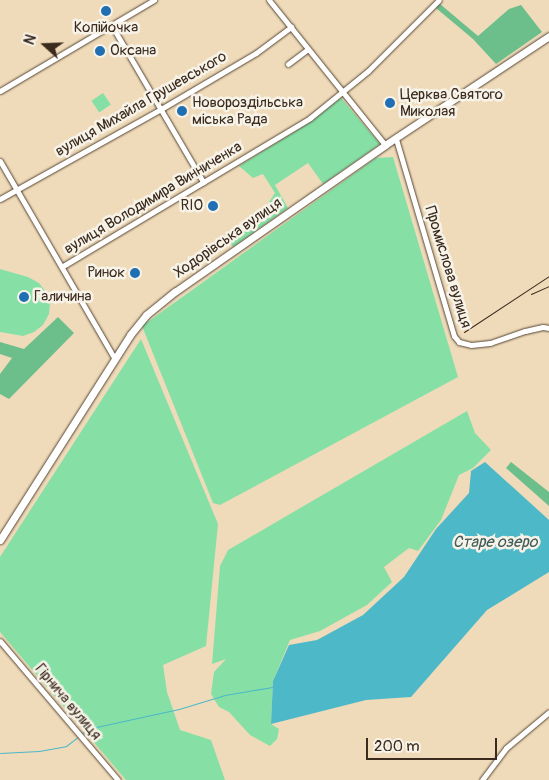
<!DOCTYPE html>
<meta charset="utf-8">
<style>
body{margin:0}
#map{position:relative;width:549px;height:780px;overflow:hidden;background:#efdbb9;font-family:Pangolin,sans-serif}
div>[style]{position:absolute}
.green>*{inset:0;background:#86e0a6;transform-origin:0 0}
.forest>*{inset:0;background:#6cbe8b}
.water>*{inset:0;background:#4cb8c8}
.stream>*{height:1px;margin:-0.5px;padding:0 0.5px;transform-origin:0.5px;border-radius:0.5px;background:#4cb8c8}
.roads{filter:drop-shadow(0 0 1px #564535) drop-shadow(0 0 1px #564535)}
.minor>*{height:5px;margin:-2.5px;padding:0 2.5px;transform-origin:2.5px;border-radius:2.5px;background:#fff}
.major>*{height:7px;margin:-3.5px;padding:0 3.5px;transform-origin:3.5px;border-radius:3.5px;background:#fff}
.rail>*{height:1px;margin:-0.5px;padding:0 0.5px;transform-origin:0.5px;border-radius:0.5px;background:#3b2a1e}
.dots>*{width:14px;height:14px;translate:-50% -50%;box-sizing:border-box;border:2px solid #f7f3e8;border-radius:50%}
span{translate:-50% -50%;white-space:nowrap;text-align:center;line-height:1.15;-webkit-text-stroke:5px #f7f3e8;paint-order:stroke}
.poi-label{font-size:15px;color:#3b2a1e}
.left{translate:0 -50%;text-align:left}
.right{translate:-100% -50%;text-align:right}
.street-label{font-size:15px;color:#3b2a1e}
.water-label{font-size:16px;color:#415c5a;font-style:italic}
.north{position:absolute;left:20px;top:20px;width:50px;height:50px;-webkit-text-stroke:4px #f7f3e8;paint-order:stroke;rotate:290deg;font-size:14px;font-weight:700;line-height:20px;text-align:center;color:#3b2a1e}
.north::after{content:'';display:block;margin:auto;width:18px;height:22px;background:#3b2a1e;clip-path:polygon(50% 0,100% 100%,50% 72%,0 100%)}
.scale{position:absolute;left:366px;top:738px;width:131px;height:22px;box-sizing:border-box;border:2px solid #3b2a1e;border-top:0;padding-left:6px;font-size:15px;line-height:18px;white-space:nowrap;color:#3b2a1e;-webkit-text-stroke:4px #f7f3e8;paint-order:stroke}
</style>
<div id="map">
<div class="green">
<i style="left:103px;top:93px;width:14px;height:14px;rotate:56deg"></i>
<i style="clip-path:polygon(341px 98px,380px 144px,323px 184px,308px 163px,275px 185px,288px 208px,233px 247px,225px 235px,265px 208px,275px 193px,263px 174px,253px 178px,239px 166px,312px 121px)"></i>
<i style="clip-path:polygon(393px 157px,458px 377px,220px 505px,213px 503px,142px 326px,376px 158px)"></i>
<i style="clip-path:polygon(0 269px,28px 277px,39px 283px,46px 292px,50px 303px,49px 314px,43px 325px,34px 332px,23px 336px,0 332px)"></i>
<i style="clip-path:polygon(141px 339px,218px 524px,206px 646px,163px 665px,167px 692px,180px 730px,211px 740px,225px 780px,126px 780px,0 632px,0 557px)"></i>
<i style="clip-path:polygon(467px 411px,475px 433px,491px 450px,473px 468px,459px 475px,441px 520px,418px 551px,409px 548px,384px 567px,392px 582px,367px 605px,320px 631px,290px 640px,273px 681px,271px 724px,279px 729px,277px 739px,270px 746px,250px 735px,229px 712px,219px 707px,211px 694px,214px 672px,226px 659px,212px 664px,220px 566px,228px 550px)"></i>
</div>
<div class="forest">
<i style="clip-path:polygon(440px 4px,478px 36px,509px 9px,521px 5px,542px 32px,496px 64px,473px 39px,436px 8px)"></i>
<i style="clip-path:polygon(58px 317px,74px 333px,9px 399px,0 394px,0 374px,12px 358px,0 354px,0 342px,24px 349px)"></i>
<i style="clip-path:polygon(511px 462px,549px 492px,549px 506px,506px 468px)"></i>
</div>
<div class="water">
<i style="clip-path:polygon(485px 462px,549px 520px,549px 572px,487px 610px,411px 697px,366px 700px,271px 724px,273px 681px,289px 645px,317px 640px,363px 615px,404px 577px,436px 529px,469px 493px,471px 471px)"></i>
</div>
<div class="stream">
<i style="left:81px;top:734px;width:8px;rotate:-40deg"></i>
<i style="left:87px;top:729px;width:94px;rotate:-12.3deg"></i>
<i style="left:179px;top:709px;width:48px;rotate:-16.9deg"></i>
<i style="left:225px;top:695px;width:48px;rotate:-9.7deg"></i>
<i style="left:0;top:753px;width:39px;rotate:-3deg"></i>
<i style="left:39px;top:751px;width:27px;rotate:-10deg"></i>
<i style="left:66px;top:746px;width:15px;rotate:-37deg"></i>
</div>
<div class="roads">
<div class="minor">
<i style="left:269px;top:0;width:186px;rotate:51.3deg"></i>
<i style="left:112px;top:26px;width:181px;rotate:59.7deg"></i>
<i style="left:288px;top:64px;width:25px;rotate:-37deg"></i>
<i style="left:0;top:91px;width:179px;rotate:-30.6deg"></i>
<i style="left:396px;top:139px;width:205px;rotate:73.6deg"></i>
<i style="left:454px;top:336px;width:8px;rotate:50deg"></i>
<i style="left:459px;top:342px;width:12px;rotate:14deg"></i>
<i style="left:471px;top:345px;width:19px;rotate:-6deg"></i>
<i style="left:490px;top:343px;width:37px;rotate:-19deg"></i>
<i style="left:525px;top:331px;width:18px;rotate:-13deg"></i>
<i style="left:543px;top:327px;width:6px;rotate:9deg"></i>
<i style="left:0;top:161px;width:229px;rotate:59.9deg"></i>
<i style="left:0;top:199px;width:184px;rotate:-29.2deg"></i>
<i style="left:161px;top:109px;width:110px;rotate:-30.5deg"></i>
<i style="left:256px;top:53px;width:44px;rotate:-36.6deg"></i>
<i style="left:63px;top:266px;width:288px;rotate:-30.9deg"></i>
<i style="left:310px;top:118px;width:75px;rotate:-39deg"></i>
<i style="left:368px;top:71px;width:100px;rotate:-45deg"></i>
<i style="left:0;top:641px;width:182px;rotate:49.7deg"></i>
<i style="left:482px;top:780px;width:40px;rotate:-53deg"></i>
<i style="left:506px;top:748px;width:56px;rotate:-39.9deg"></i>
</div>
<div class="major">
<i style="left:0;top:540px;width:243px;rotate:-57.6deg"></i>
<i style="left:130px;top:335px;width:26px;rotate:-51deg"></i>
<i style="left:146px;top:315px;width:38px;rotate:-39deg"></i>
<i style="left:176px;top:291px;width:255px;rotate:-34.9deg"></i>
<i style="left:385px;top:145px;width:197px;rotate:-33.6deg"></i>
</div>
</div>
<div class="rail">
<i style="left:531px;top:294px;width:20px;rotate:-24deg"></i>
<i style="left:464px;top:332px;width:102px;rotate:-33.4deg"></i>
</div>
<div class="dots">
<i style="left:106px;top:11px;background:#1f6fb2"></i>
<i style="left:100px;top:51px;background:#1f6fb2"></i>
<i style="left:390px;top:103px;background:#1f6fb2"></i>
<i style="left:182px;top:111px;background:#1f6fb2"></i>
<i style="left:213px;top:206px;background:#1f6fb2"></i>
<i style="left:135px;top:273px;background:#1f6fb2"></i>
<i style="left:24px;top:297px;background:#1f6fb2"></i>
</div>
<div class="poi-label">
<span style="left:106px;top:28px">Копійочка</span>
<span class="left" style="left:110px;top:51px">Оксана</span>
<span class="left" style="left:400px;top:103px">Церква Святого<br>Миколая</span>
<span class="left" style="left:192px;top:111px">Новороздільська<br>міська Рада</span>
<span class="right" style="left:203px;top:206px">RIO</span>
<span class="right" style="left:125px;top:273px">Ринок</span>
<span class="left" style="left:34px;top:297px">Галичина</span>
</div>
<div class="street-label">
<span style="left:141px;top:104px;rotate:-30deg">вулиця Михайла Грушевського</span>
<span style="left:153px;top:198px;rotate:-31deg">вулиця Володимира Винниченка</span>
<span style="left:228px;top:238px;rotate:-35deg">Ходорівська вулиця</span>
<span style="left:448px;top:267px;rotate:73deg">Промислова вулиця</span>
<span style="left:68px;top:702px;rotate:50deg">Гірнича вулиця</span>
</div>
<div class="water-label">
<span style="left:495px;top:542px">Старе озеро</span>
</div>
<div class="north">N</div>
<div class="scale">200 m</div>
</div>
